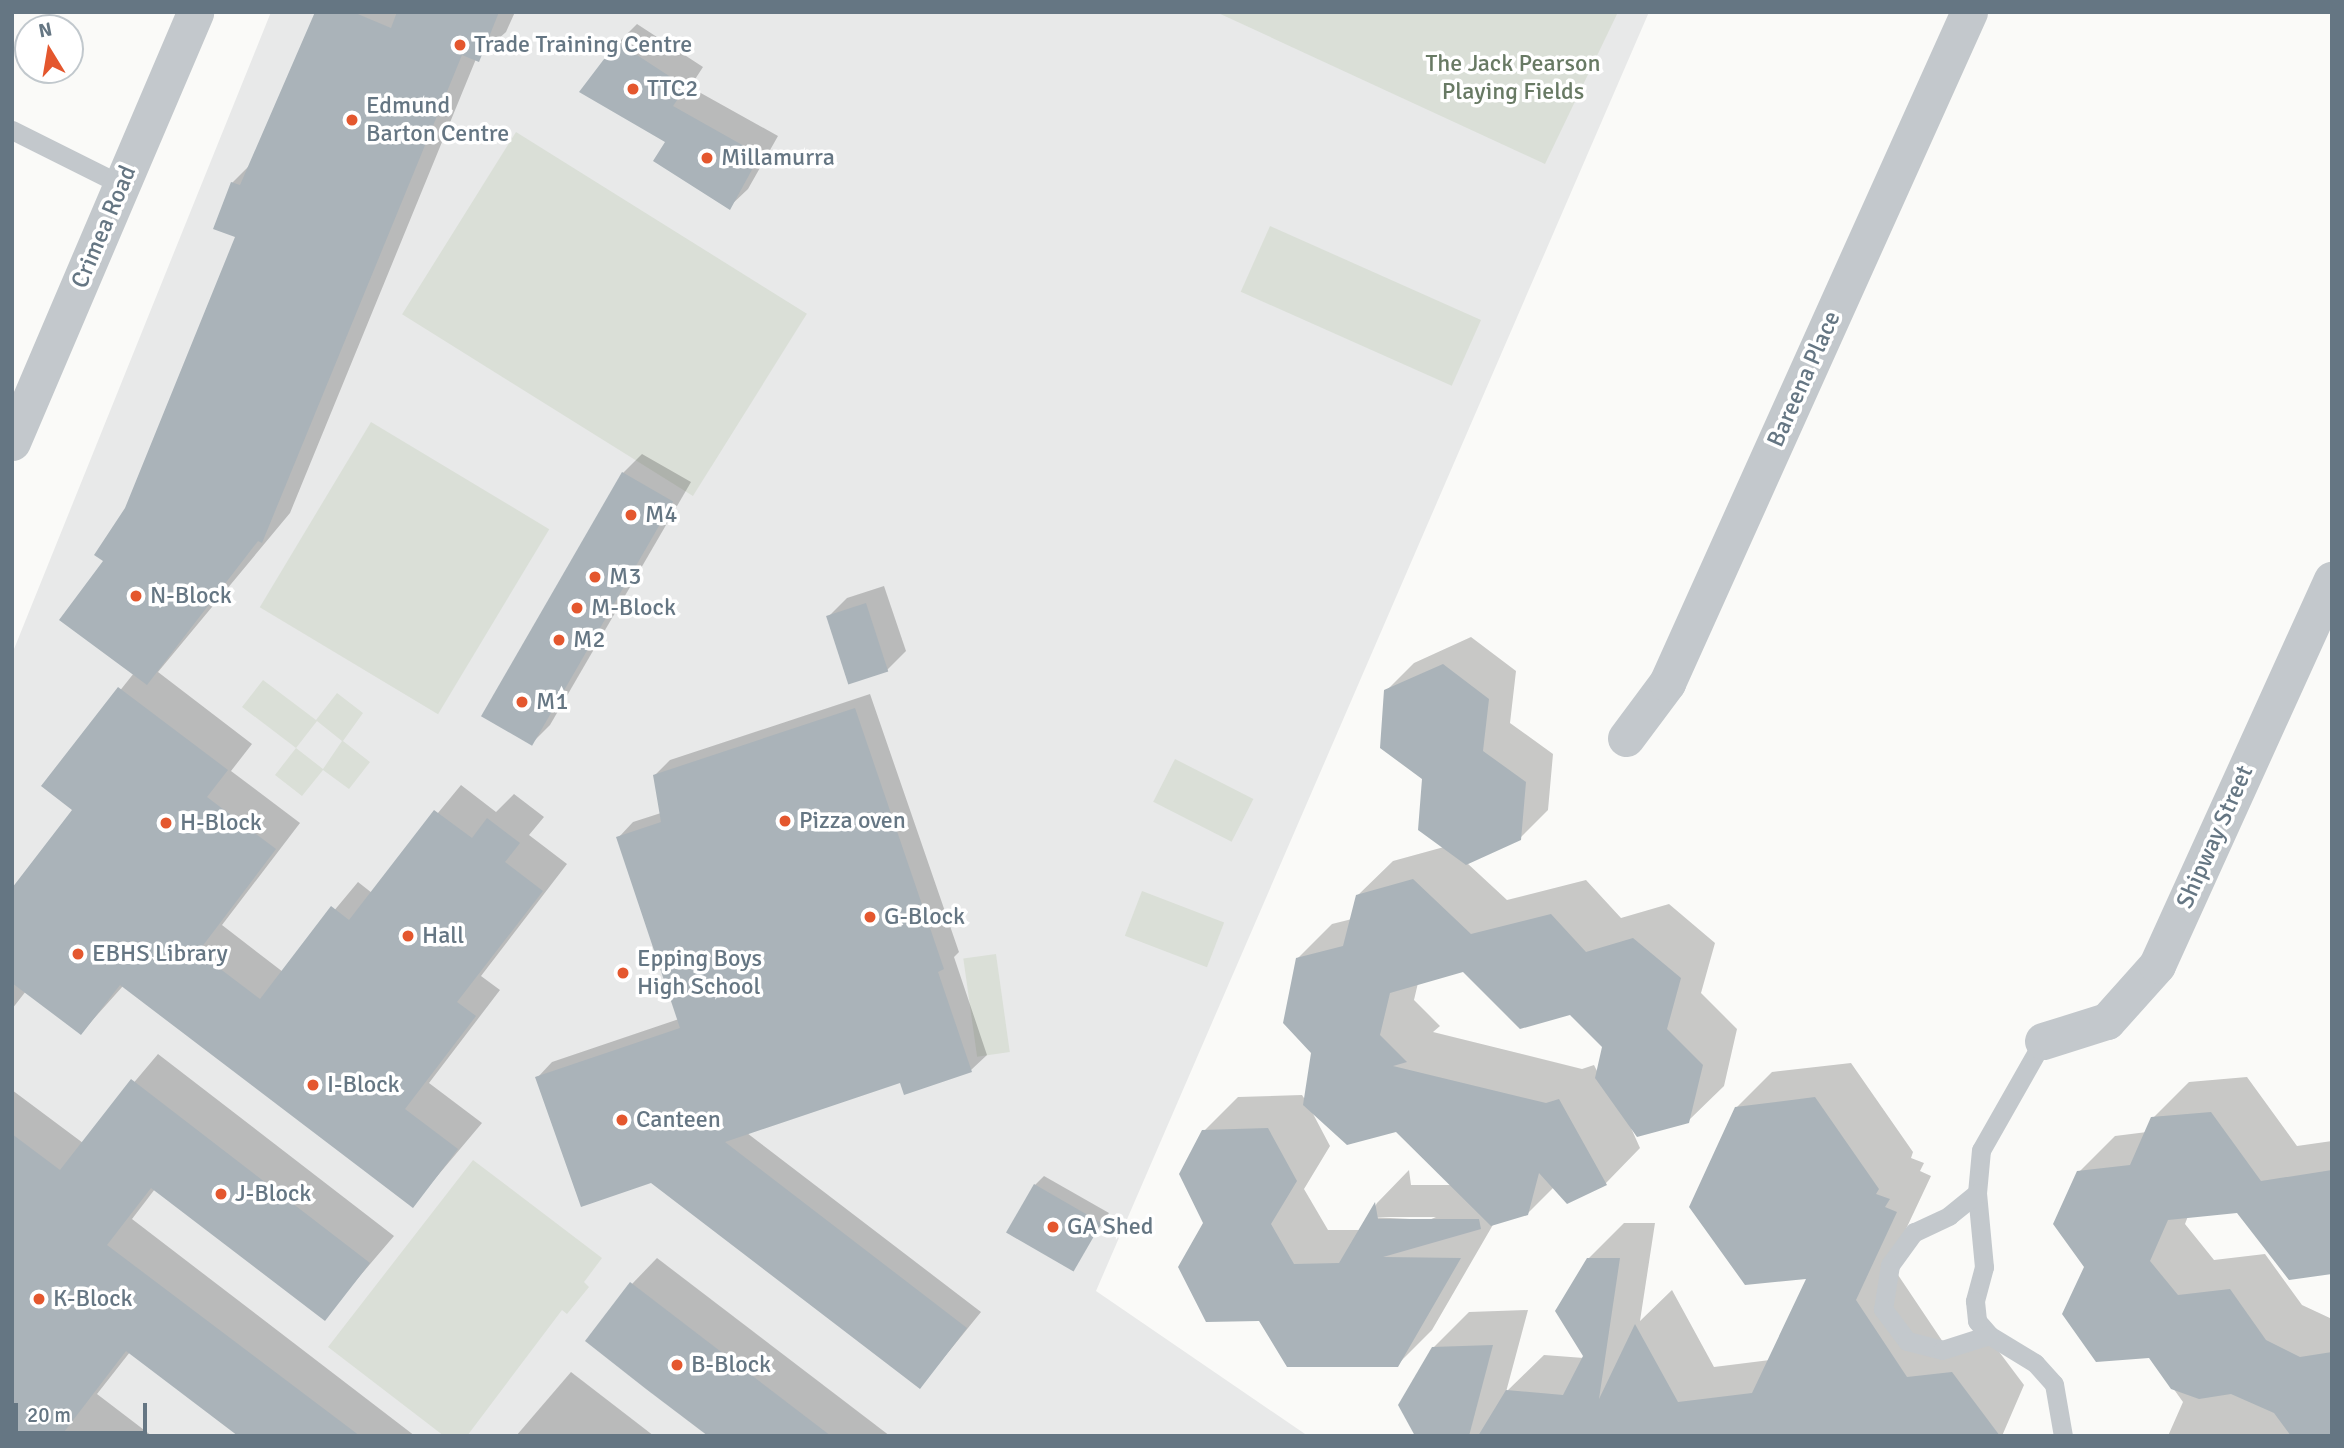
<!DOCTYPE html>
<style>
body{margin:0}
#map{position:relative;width:2344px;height:1448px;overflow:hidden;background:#fafaf8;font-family:Signika,sans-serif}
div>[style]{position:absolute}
.built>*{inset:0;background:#e8e9e9}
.green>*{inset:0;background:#dadfd7;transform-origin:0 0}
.shadow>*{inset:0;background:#0003}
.building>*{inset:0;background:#aab3b9;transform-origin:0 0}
.lane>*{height:19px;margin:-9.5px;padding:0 9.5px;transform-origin:9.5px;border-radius:9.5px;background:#c3c8cc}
.street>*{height:37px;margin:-18.5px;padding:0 18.5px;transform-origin:18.5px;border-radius:18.5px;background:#c3c8cc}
.dots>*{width:19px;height:19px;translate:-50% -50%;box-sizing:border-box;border:4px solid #fff;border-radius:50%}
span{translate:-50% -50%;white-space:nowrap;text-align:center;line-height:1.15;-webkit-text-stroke:7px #fff;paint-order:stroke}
.poi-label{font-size:24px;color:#657683}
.left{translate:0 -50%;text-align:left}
.park-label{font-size:24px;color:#687a64}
.street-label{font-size:24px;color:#657683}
.frame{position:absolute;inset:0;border:14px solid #657683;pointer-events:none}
.north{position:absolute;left:14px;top:14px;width:70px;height:70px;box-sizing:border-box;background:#fff;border:2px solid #c1c8cd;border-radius:50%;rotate:349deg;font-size:19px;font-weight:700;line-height:28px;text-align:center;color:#657683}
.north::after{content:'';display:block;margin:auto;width:24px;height:32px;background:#e4572e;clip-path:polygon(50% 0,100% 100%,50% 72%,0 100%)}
.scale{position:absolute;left:14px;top:1403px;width:133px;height:32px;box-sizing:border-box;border:4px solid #657683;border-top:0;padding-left:9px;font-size:21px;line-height:24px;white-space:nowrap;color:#657683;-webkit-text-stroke:5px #fff;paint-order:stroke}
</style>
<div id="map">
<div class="built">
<i style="clip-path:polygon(271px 12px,1649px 12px,1096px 1291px,1308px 1436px,12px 1436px,12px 654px)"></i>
</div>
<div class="green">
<i style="clip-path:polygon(1216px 12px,1618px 12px,1545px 164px)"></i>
<i style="left:516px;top:132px;width:343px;height:215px;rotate:32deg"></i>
<i style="left:1270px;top:226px;width:231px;height:72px;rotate:24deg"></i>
<i style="left:371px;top:422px;width:208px;height:216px;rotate:31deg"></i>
<i style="clip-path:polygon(evenodd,263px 680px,316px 720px,337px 693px,363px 713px,343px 741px,370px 762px,349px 789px,323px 770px,302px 796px,275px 775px,296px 748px,242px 707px,263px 680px,317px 721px,342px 741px,323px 769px,296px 748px,317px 721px)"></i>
<i style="left:1175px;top:759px;width:88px;height:48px;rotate:27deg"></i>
<i style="left:1142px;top:891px;width:88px;height:48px;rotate:21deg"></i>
<i style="left:996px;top:954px;width:99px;height:33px;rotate:82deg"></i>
<i style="clip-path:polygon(473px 1160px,602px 1258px,584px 1282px,589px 1287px,567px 1314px,562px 1310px,467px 1436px,444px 1436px,328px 1347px)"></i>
</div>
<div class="shadow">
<i style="clip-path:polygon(317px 12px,515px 12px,506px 32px,476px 59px,290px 513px,158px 672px,252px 744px,231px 771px,300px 823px,222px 925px,283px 972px,358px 882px,372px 893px,461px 785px,496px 812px,514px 794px,544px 817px,529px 835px,567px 864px,481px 976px,500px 990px,429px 1083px,482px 1123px,412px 1206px,123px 986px,81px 1033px,26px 991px,12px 1009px,12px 891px,75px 809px,44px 786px,134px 673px,106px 561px,237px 236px,232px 183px,252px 163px)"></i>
<i style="clip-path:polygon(637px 24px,703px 67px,690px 87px,778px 136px,748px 189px,729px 207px,667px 141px,618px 43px)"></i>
<i style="clip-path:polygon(642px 454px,691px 482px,550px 725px,531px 744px,623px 473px)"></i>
<i style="clip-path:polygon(884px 586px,906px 651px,887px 670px,828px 617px,847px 598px)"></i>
<i style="clip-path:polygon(evenodd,1471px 637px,1516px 671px,1510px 723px,1553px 754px,1548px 810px,1520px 838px,1467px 863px,1507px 900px,1586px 880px,1621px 918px,1669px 904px,1715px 943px,1701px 993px,1737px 1029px,1724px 1086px,1688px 1121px,1627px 1119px,1640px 1148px,1606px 1183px,1554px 1187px,1527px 1214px,1494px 1223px,1432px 1330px,1397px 1365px,1205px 1223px,1204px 1131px,1238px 1097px,1302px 1095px,1306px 1101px,1313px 1053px,1297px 959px,1332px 924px,1352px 919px,1357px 896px,1393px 861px,1444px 847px,1424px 778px,1386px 691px,1414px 663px,1471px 637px,1463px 970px,1570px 1013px,1604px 1046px,1598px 1073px,1594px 1065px,1582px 1069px,1433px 1032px,1440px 1026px,1414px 1000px,1418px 983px,1463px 970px,1471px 637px,1311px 1110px,1396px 1130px,1452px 1185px,1411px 1185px,1409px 1170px,1377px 1203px,1361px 1230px,1328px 1230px,1304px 1189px,1330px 1146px,1311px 1110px,1471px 637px,1371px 1217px,1436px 1217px,1429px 1220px,1371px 1217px)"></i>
<i style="clip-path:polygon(870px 694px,959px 952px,954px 957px,987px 1055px,971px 1070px,905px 1093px,901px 1081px,747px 1133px,981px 1312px,920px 1387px,651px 1181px,537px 1078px,552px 1062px,679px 1019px,618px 838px,633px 822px,661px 813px,655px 775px,670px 760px)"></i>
<i style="clip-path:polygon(158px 1054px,394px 1236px,324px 1318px,155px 1189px,132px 1219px,415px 1436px,241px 1436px,130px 1352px,97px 1394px,152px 1436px,12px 1436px,12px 1090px,83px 1143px)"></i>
<i style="clip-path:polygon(1851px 1063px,1913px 1152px,1911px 1158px,1924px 1163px,1920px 1171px,1931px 1176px,1890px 1263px,1943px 1342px,1988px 1337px,2024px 1385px,2002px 1436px,1417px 1436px,1433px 1348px,1469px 1312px,1528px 1310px,1506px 1392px,1544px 1355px,1584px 1358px,1588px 1259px,1624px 1223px,1655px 1223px,1640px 1321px,1672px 1290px,1714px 1367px,1770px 1360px,1809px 1277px,1736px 1108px,1772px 1072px)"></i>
<i style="clip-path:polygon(2247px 1077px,2297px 1146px,2332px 1141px,2332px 1273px,2238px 1211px,2188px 1216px,2185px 1224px,2214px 1260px,2265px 1254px,2302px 1305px,2332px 1319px,2332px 1436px,2168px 1436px,2183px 1402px,2086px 1266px,2079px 1172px,2115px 1136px,2147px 1132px,2153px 1118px,2189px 1082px)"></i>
<i style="clip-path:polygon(1044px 1176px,1109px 1213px,1072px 1269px,1035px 1185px)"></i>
<i style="clip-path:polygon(657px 1258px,890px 1436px,711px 1436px,632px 1284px)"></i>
<i style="clip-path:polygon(571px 1372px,654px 1436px,516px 1436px)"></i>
</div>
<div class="building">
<i style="clip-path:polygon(315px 12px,353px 12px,391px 28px,397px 12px,499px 12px,479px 62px,462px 55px,262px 543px,258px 541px,147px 685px,59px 620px,103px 561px,94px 555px,125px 508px,235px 237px,213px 229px,231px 182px,240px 185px)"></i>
<i style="clip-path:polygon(617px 42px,686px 87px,673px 106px,760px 155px,730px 210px,653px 161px,665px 142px,579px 92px)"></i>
<i style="left:622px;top:472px;width:59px;height:282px;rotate:30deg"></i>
<i style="left:866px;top:603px;width:72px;height:42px;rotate:72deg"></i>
<i style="clip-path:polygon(1443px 664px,1489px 699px,1483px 751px,1526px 782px,1521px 840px,1466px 865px,1418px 830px,1422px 779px,1380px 748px,1384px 690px)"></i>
<i style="clip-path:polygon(118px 687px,228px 770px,207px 797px,276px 849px,198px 952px,260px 999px,331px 906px,349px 920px,434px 810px,472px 838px,487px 818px,520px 843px,505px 862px,543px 891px,457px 1002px,476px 1016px,405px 1109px,458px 1149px,413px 1208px,120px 985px,81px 1035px,12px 983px,12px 888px,72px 810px,41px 786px)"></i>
<i style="clip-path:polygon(855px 708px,944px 969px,938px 972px,972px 1072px,904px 1095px,900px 1083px,725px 1142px,967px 1328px,920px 1389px,651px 1183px,581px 1207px,535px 1077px,680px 1028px,616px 837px,661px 822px,653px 775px)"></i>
<i style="clip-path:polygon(1413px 879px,1471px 934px,1551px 914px,1586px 952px,1633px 938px,1681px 978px,1667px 1029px,1703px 1065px,1689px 1123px,1637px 1137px,1595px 1078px,1602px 1047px,1570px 1015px,1520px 1029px,1463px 972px,1390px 993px,1380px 1035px,1407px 1062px,1393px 1066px,1546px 1103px,1559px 1099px,1607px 1185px,1567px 1204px,1539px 1173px,1528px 1215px,1491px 1226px,1396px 1132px,1347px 1145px,1303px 1105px,1311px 1053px,1283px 1023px,1296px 958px,1343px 946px,1356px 895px)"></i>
<i style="clip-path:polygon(131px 1079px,370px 1263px,325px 1321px,151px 1188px,107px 1245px,360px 1436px,238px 1436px,126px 1351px,61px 1436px,12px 1436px,12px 1134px,60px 1170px)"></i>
<i style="clip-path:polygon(1815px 1097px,1879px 1189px,1876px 1194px,1890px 1199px,1885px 1207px,1897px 1212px,1856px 1300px,1907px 1377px,1952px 1372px,2000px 1436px,1478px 1436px,1506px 1390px,1563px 1395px,1583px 1356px,1555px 1311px,1587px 1258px,1620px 1258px,1599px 1399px,1635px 1324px,1678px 1402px,1752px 1393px,1806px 1279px,1745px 1285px,1689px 1207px,1735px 1107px)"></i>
<i style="clip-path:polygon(2211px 1112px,2261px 1181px,2332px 1170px,2332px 1274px,2289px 1280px,2237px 1213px,2168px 1220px,2150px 1261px,2178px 1295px,2230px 1289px,2266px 1340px,2300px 1357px,2332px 1352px,2332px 1436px,2291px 1436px,2274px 1413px,2231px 1394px,2199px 1399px,2171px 1389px,2149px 1358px,2096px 1362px,2062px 1314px,2084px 1267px,2053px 1224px,2077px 1171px,2130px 1165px,2151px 1117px)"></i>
<i style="clip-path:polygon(1268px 1128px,1297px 1181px,1271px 1224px,1294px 1264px,1339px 1263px,1375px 1202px,1378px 1219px,1479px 1219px,1481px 1229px,1383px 1257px,1461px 1258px,1398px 1367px,1287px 1367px,1259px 1321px,1206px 1322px,1178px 1267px,1203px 1223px,1179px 1174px,1202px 1130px)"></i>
<i style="left:1034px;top:1184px;width:78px;height:56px;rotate:30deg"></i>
<i style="clip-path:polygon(630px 1282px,831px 1436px,708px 1436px,646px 1389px,585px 1341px)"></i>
<i style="clip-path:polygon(1493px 1345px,1469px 1436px,1415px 1436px,1398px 1405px,1432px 1347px)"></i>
</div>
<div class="lane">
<i style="left:12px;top:130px;width:123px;rotate:26.6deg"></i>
<i style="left:2043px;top:1041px;width:125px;rotate:119.6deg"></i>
<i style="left:1981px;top:1150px;width:43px;rotate:95.3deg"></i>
<i style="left:1977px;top:1193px;width:74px;rotate:84.6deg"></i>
<i style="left:1984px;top:1267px;width:35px;rotate:105deg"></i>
<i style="left:1975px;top:1301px;width:20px;rotate:84deg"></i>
<i style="left:1977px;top:1321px;width:18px;rotate:49deg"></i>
<i style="left:1989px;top:1335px;width:54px;rotate:31.3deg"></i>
<i style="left:2035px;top:1363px;width:28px;rotate:48deg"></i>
<i style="left:2054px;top:1384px;width:53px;rotate:80.2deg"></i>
<i style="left:1977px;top:1193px;width:36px;rotate:141deg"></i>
<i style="left:1949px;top:1216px;width:38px;rotate:155deg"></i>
<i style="left:1914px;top:1232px;width:41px;rotate:126deg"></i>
<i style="left:1890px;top:1265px;width:45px;rotate:99deg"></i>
<i style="left:1883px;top:1309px;width:40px;rotate:53deg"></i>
<i style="left:1907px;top:1341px;width:36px;rotate:14deg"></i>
<i style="left:1942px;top:1350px;width:49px;rotate:-17.7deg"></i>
</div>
<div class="street">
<i style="left:12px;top:442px;width:467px;rotate:-66.9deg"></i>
<i style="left:1626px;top:738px;width:69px;rotate:-53.3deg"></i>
<i style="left:1667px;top:683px;width:736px;rotate:-65.77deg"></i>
<i style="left:2043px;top:1041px;width:67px;rotate:-17.4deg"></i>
<i style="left:2107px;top:1021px;width:75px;rotate:-48.2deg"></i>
<i style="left:2157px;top:965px;width:423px;rotate:-65.6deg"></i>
</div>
<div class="dots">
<i style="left:460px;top:45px;background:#e4572e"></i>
<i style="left:633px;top:89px;background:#e4572e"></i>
<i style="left:352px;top:120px;background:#e4572e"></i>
<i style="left:707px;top:158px;background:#e4572e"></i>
<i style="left:631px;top:515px;background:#e4572e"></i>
<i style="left:595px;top:577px;background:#e4572e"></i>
<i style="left:136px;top:596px;background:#e4572e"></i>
<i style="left:577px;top:608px;background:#e4572e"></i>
<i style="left:559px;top:640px;background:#e4572e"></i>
<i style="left:522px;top:702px;background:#e4572e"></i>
<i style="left:785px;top:821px;background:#e4572e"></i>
<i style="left:166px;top:823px;background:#e4572e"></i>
<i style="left:870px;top:917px;background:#e4572e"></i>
<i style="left:408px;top:936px;background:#e4572e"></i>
<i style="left:78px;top:954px;background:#e4572e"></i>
<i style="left:623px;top:973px;background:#e4572e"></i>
<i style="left:313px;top:1085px;background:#e4572e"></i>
<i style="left:622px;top:1120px;background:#e4572e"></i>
<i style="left:221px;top:1194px;background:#e4572e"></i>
<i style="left:1053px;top:1227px;background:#e4572e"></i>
<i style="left:39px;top:1299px;background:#e4572e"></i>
<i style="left:677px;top:1365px;background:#e4572e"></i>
</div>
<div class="poi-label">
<span class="left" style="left:474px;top:45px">Trade Training Centre</span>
<span class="left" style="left:647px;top:89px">TTC2</span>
<span class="left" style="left:366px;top:120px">Edmund<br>Barton Centre</span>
<span class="left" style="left:721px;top:158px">Millamurra</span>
<span class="left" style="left:645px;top:515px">M4</span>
<span class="left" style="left:609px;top:577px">M3</span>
<span class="left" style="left:150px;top:596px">N-Block</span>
<span class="left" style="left:591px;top:608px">M-Block</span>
<span class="left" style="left:573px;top:640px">M2</span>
<span class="left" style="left:536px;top:702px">M1</span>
<span class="left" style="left:799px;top:821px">Pizza oven</span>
<span class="left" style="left:180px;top:823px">H-Block</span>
<span class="left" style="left:884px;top:917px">G-Block</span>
<span class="left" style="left:422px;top:936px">Hall</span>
<span class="left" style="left:92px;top:954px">EBHS Library</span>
<span class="left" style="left:637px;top:973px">Epping Boys<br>High School</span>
<span class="left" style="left:327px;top:1085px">I-Block</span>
<span class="left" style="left:636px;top:1120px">Canteen</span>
<span class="left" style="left:235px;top:1194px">J-Block</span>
<span class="left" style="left:1067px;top:1227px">GA Shed</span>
<span class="left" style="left:53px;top:1299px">K-Block</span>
<span class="left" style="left:691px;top:1365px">B-Block</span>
</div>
<div class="park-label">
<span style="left:1513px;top:78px">The Jack Pearson<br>Playing Fields</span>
</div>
<div class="street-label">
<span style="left:104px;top:227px;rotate:-67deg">Crimea Road</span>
<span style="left:1804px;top:379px;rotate:-66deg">Bareena Place</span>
<span style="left:2215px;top:837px;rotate:-66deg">Shipway Street</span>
</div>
<div class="frame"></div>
<div class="north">N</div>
<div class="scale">20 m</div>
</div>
